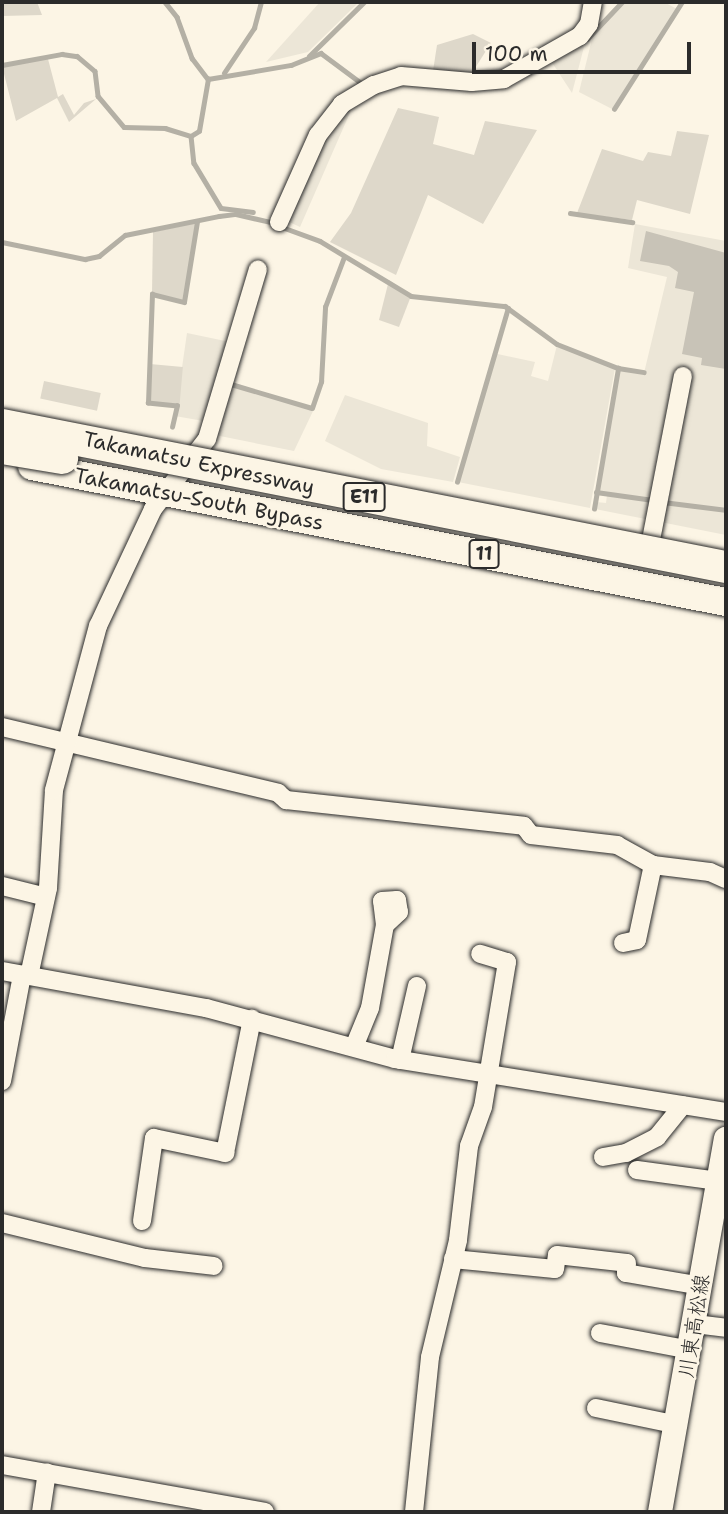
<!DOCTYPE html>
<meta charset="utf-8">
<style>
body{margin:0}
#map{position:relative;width:728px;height:1514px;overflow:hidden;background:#fcf5e5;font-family:"Shantell Sans","Klee One",sans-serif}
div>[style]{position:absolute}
.built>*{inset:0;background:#ece6d7}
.green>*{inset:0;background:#ded8ca;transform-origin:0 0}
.stream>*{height:4.5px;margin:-2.25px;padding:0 2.25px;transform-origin:2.25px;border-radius:2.25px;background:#b4b0a5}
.building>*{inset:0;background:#c8c3b7}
.roads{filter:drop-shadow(0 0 2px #2b2b2b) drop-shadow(0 0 2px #2b2b2b)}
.minor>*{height:18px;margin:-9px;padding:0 9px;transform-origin:9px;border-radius:9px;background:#fcf5e5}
.secondary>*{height:24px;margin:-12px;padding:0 12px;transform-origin:12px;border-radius:12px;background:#fcf5e5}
.trunk>*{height:28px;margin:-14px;padding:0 14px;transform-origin:14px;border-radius:14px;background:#fcf5e5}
.bridges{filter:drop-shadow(0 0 2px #2b2b2b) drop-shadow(0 0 2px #2b2b2b)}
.motorway-bridge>*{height:32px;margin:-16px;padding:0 16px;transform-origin:16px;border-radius:16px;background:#fcf5e5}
span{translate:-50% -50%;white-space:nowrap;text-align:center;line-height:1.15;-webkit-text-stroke:5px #fcf5e5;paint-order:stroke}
.shield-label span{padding:2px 5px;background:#fcf5e5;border:2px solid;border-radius:5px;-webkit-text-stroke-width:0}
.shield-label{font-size:19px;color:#2b2b2b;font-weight:700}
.street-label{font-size:21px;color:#2b2b2b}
.frame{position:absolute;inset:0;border:4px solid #2b2b2b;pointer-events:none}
.scale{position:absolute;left:472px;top:42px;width:219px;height:32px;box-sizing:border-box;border:4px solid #2b2b2b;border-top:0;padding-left:9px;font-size:21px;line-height:24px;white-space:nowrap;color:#2b2b2b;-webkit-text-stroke:5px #fcf5e5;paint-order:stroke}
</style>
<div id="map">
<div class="built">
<i style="clip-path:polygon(320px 2px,359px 2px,308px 52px,266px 62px)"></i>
<i style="clip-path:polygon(623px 2px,664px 2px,677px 9px,612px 109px,579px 92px,593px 35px)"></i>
<i style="clip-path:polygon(582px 44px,584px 47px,572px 93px,551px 61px)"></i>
<i style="clip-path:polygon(352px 108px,300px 227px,285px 220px,338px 114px)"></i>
<i style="clip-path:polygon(635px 224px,726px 241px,726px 509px,696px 507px,726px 511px,726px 535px,595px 509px,596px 502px,606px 503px,607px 495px,645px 498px,598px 491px,619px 369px,644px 373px,667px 277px,628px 268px)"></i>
<i style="clip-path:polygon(187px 333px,230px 342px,209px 422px,175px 416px)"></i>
<i style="clip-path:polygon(557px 345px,615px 368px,590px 508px,458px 482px,493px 353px,535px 362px,531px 376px,548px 381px)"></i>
<i style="clip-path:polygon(232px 385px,314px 409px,294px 451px,215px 435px)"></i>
<i style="clip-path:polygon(345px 395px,428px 423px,427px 446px,460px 457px,453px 482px,381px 469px,325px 441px)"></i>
</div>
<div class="green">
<i style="clip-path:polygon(2px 2px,37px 2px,42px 15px,2px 16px)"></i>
<i style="clip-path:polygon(473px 34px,491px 43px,470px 76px,433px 71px,437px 45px)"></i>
<i style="clip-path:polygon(48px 59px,58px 97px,63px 94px,74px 115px,84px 103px,96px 99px,69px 122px,57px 98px,16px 121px,2px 66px)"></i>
<i style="clip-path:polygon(398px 108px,439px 117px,433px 144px,474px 155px,485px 121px,537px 130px,483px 224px,428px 195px,396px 275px,330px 242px,351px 213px)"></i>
<i style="clip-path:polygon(677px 131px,709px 135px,690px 214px,637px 200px,632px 220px,577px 213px,602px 149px,643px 161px,648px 152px,671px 156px)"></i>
<i style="clip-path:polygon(196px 223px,184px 301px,152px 293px,153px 232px)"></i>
<i style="clip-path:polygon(389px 280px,411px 296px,399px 327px,379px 320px)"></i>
<i style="left:150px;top:364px;width:33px;height:39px;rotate:5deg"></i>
<i style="left:44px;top:381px;width:58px;height:18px;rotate:12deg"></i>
</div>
<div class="stream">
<i style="left:165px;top:2px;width:19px;rotate:51deg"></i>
<i style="left:177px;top:17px;width:44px;rotate:69.9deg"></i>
<i style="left:192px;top:58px;width:26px;rotate:53deg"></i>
<i style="left:208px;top:79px;width:84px;rotate:-9.6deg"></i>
<i style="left:291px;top:65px;width:32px;rotate:-22deg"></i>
<i style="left:321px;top:53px;width:54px;rotate:36.7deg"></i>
<i style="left:587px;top:39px;width:51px;rotate:-46.6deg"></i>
<i style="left:309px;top:56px;width:77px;rotate:-44.5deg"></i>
<i style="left:2px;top:65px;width:61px;rotate:-10.4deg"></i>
<i style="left:62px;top:54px;width:15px;rotate:8deg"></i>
<i style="left:77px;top:56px;width:23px;rotate:40deg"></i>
<i style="left:95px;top:71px;width:25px;rotate:83deg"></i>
<i style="left:98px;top:96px;width:40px;rotate:50deg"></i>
<i style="left:124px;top:127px;width:41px;rotate:1.4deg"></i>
<i style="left:165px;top:128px;width:27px;rotate:17deg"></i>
<i style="left:191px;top:136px;width:9px;rotate:-32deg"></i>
<i style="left:199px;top:131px;width:53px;rotate:-80.2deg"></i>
<i style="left:224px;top:73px;width:54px;rotate:-56.3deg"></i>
<i style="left:254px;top:28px;width:27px;rotate:-75deg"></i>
<i style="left:614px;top:109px;width:127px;rotate:-57.6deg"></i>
<i style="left:191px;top:136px;width:27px;rotate:84deg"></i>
<i style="left:194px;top:163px;width:52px;rotate:59deg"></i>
<i style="left:221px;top:208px;width:32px;rotate:7deg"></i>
<i style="left:570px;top:213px;width:63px;rotate:8.3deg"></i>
<i style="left:282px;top:227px;width:40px;rotate:20.2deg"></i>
<i style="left:320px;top:241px;width:106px;rotate:31.1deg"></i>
<i style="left:411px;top:296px;width:95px;rotate:6.1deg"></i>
<i style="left:505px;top:306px;width:64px;rotate:36.2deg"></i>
<i style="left:557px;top:344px;width:66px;rotate:21.5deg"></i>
<i style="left:618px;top:368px;width:26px;rotate:9deg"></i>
<i style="left:2px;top:242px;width:85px;rotate:11.6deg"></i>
<i style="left:85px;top:259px;width:14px;rotate:-12deg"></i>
<i style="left:99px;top:256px;width:33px;rotate:-39deg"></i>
<i style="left:125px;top:235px;width:96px;rotate:-11.4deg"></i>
<i style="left:219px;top:216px;width:17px;rotate:-7deg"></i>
<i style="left:236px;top:214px;width:39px;rotate:13deg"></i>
<i style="left:231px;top:384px;width:84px;rotate:16.5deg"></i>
<i style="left:312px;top:408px;width:28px;rotate:-71deg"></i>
<i style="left:321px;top:382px;width:75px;rotate:-86.9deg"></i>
<i style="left:325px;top:307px;width:53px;rotate:-69.2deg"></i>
<i style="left:172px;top:427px;width:22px;rotate:-77deg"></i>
<i style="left:177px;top:406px;width:29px;rotate:-174deg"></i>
<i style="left:148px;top:403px;width:109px;rotate:-87.9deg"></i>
<i style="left:152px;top:294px;width:33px;rotate:14deg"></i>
<i style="left:184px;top:302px;width:81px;rotate:-80.8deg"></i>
<i style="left:457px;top:482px;width:181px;rotate:-73.7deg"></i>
<i style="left:596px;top:492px;width:59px;rotate:7.9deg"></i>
<i style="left:663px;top:502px;width:64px;rotate:7.2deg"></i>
<i style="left:594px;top:509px;width:143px;rotate:-80.3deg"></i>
</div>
<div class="building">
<i style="clip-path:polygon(646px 231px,726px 253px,726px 369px,701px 365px,702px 358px,682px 354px,694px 292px,675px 288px,678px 272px,669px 266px,640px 261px)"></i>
</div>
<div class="roads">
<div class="minor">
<i style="left:279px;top:222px;width:95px;rotate:-65.9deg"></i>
<i style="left:318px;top:135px;width:39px;rotate:-52deg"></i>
<i style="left:342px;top:104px;width:37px;rotate:-31deg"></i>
<i style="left:374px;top:85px;width:28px;rotate:-18deg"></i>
<i style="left:401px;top:76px;width:71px;rotate:4.8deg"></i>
<i style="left:472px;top:82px;width:32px;rotate:-5deg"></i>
<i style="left:504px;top:79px;width:87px;rotate:-29.5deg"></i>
<i style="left:580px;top:36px;width:15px;rotate:-53deg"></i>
<i style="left:589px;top:24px;width:22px;rotate:-80deg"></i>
<i style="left:651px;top:540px;width:167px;rotate:-79deg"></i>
<i style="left:2px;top:727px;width:284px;rotate:13.4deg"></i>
<i style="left:278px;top:793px;width:11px;rotate:41deg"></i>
<i style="left:286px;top:800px;width:239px;rotate:6.2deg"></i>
<i style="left:524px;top:826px;width:11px;rotate:52deg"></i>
<i style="left:531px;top:835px;width:87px;rotate:6.6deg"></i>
<i style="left:617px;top:845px;width:41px;rotate:29.1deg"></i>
<i style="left:653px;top:865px;width:57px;rotate:7deg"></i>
<i style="left:710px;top:872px;width:17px;rotate:24deg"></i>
<i style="left:2px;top:886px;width:45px;rotate:14deg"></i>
<i style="left:623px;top:943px;width:14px;rotate:-12deg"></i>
<i style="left:637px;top:940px;width:77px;rotate:-78deg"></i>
<i style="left:2px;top:971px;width:207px;rotate:10.3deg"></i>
<i style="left:206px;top:1008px;width:196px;rotate:15.1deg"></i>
<i style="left:395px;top:1059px;width:335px;rotate:9.1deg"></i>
<i style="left:29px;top:976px;width:90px;rotate:-77.8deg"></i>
<i style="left:48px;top:888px;width:98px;rotate:-86.5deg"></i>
<i style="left:54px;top:790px;width:170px;rotate:-75deg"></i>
<i style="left:98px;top:626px;width:129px;rotate:-64.8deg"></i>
<i style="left:153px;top:509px;width:88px;rotate:-52.4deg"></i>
<i style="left:207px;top:439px;width:177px;rotate:-73.3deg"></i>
<i style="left:354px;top:1047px;width:42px;rotate:-67.7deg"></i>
<i style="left:370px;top:1008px;width:84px;rotate:-79.8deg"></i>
<i style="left:385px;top:925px;width:24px;rotate:-97deg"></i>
<i style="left:382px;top:901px;width:15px;rotate:-4deg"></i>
<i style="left:397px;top:900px;width:12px;rotate:81deg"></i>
<i style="left:399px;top:912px;width:19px;rotate:137deg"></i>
<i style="left:400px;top:1060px;width:76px;rotate:-77.1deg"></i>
<i style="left:2px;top:1081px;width:108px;rotate:-79.3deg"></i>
<i style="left:603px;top:1157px;width:23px;rotate:-10deg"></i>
<i style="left:626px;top:1153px;width:35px;rotate:-27deg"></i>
<i style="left:657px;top:1137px;width:41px;rotate:-50.9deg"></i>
<i style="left:637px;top:1170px;width:82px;rotate:7.7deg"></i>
<i style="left:142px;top:1221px;width:84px;rotate:-81.8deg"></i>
<i style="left:154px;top:1138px;width:73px;rotate:11.9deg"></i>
<i style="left:225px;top:1153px;width:137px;rotate:-78.6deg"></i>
<i style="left:2px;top:1223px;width:147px;rotate:13.8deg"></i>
<i style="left:145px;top:1258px;width:69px;rotate:6.6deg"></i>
<i style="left:453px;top:1259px;width:102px;rotate:5.6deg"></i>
<i style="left:555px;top:1269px;width:14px;rotate:-82deg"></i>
<i style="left:557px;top:1255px;width:70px;rotate:6.5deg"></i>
<i style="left:627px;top:1263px;width:10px;rotate:96deg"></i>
<i style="left:626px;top:1273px;width:76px;rotate:9.8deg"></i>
<i style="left:695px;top:1324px;width:31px;rotate:7deg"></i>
<i style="left:600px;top:1333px;width:93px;rotate:10.6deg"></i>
<i style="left:596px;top:1408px;width:84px;rotate:11.7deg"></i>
<i style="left:2px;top:1465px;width:267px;rotate:10.1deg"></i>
<i style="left:41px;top:1512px;width:40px;rotate:-81.5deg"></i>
<i style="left:414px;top:1512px;width:156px;rotate:-84.1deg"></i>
<i style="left:430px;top:1357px;width:120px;rotate:-76.5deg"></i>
<i style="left:458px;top:1240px;width:95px;rotate:-83.3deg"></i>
<i style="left:469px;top:1146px;width:41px;rotate:-70.3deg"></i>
<i style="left:483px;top:1107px;width:147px;rotate:-80.6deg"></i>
<i style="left:507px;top:962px;width:28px;rotate:-163deg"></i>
</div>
<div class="secondary">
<i style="left:660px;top:1512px;width:379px;rotate:-80deg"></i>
</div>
<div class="trunk">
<i style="left:32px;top:466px;width:707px;rotate:11.09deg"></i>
</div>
</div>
<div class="bridges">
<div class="motorway-bridge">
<i style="left:2px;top:425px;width:738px;rotate:11.1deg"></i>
<i style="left:2px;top:448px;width:61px;rotate:9.5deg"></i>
</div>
</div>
<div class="shield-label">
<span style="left:364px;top:497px">E11</span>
<span style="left:484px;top:554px">11</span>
</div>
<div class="street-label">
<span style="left:199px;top:463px;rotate:12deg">Takamatsu Expressway</span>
<span style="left:199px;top:499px;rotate:11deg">Takamatsu-South Bypass</span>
<span style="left:694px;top:1326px;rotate:-81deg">川東高松線</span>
</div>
<div class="frame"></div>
<div class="scale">100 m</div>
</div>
